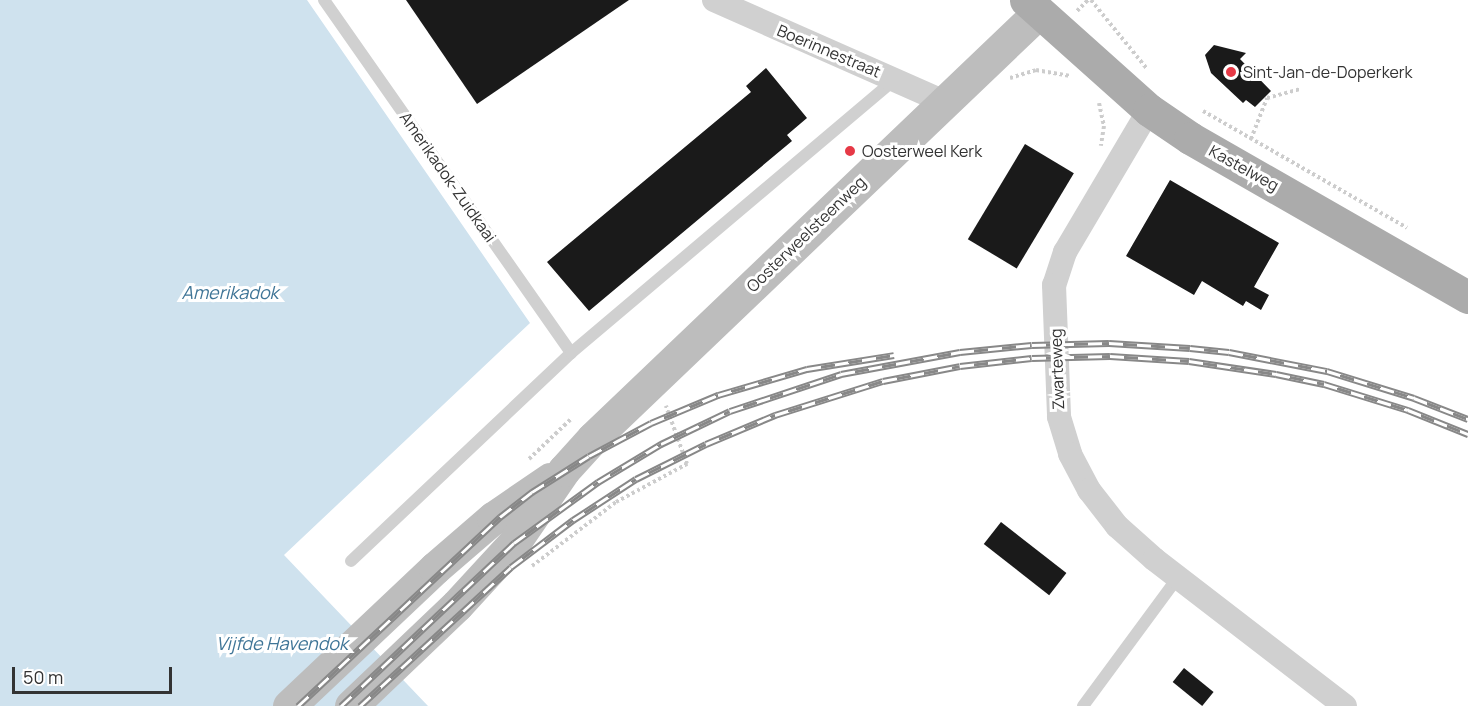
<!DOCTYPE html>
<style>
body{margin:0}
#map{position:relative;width:1468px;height:706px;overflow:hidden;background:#fff;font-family:Manrope,sans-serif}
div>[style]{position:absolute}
.water>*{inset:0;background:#cfe2ee}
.building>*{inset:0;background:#1a1a1a;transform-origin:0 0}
.path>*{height:4px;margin-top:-2px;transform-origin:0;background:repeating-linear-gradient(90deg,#cdcdcd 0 3px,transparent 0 6px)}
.service>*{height:12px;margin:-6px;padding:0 6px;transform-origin:6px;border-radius:6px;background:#d0d0d0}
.minor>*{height:24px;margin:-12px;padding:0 12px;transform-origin:12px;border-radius:12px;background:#d0d0d0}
.secondary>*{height:33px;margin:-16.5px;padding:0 16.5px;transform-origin:16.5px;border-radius:16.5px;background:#bdbdbd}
.primary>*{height:33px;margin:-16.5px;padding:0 16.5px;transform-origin:16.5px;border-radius:16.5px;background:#ababab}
.rail>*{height:7px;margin-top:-3.5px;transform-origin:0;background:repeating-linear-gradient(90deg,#fff 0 14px,#888 0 28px);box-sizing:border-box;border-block:2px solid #888}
.dots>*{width:16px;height:16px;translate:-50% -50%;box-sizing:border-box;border:3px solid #fff;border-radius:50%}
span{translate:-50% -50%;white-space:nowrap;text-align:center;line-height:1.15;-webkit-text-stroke:6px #fff;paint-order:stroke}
.street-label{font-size:16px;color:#333}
.poi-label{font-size:16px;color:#333}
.left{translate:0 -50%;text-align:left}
.water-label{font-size:18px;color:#3f7597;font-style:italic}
.scale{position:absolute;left:12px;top:667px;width:160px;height:27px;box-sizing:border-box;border:3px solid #333;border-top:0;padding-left:8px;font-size:18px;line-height:21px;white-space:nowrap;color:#333;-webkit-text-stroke:4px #fff;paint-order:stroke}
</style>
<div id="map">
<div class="water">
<i style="clip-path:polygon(0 0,307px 0,530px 323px,284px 555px,428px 706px,0 706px)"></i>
</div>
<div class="building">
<i style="clip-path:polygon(406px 0,629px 0,477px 104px)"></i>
<i style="clip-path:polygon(1214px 45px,1246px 53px,1240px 59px,1271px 91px,1255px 107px,1246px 100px,1243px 103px,1211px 73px,1205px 55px)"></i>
<i style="clip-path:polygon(766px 68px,807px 118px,787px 135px,792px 141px,589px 311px,547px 262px,751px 92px,746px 86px)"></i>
<i style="left:1025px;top:144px;width:57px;height:111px;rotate:31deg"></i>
<i style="clip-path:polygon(1170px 180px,1279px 243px,1254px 287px,1269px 295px,1261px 310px,1246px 301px,1243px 306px,1202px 281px,1194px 295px,1126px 256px)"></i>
<i style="left:1001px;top:522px;width:83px;height:28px;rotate:38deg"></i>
<i style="left:1184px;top:668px;width:38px;height:18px;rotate:39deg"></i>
</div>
<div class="path">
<i style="left:1091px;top:0;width:89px;rotate:50.9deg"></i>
<i style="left:1077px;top:11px;width:16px;rotate:-45deg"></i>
<i style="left:1010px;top:78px;width:27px;rotate:-17deg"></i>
<i style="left:1036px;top:70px;width:35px;rotate:10deg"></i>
<i style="left:1099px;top:103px;width:24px;rotate:78deg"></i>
<i style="left:1104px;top:126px;width:20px;rotate:99deg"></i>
<i style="left:1203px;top:111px;width:235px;rotate:29.8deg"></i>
<i style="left:1251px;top:139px;width:44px;rotate:-68.7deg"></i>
<i style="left:1267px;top:98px;width:35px;rotate:-15deg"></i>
<i style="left:529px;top:459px;width:58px;rotate:-43.6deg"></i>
<i style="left:532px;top:566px;width:106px;rotate:-37.3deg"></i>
<i style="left:616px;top:502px;width:81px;rotate:-28.2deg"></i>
<i style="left:687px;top:464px;width:62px;rotate:-109.9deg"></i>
</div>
<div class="service">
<i style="left:324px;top:0;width:431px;rotate:55deg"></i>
<i style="left:351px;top:561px;width:303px;rotate:-43.4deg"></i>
<i style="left:571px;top:353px;width:424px;rotate:-40.2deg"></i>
<i style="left:1083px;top:706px;width:160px;rotate:-53.6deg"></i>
</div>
<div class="minor">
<i style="left:714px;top:0;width:252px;rotate:23.9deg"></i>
<i style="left:1149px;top:110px;width:165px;rotate:120.6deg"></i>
<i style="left:1065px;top:252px;width:35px;rotate:108deg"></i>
<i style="left:1054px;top:285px;width:132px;rotate:87.8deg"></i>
<i style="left:1059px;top:417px;width:39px;rotate:73deg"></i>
<i style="left:1070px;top:454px;width:41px;rotate:62.2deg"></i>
<i style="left:1089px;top:490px;width:46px;rotate:52.1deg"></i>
<i style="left:1117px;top:526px;width:50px;rotate:41.7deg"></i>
<i style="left:1154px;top:559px;width:241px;rotate:37.6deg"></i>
</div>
<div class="secondary">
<i style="left:289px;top:706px;width:201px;rotate:-43.4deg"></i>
<i style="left:435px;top:568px;width:77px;rotate:-40.8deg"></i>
<i style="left:493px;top:518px;width:69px;rotate:-34.4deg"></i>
<i style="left:351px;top:706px;width:146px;rotate:-43.6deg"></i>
<i style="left:457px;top:605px;width:84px;rotate:-47.4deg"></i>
<i style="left:514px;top:543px;width:88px;rotate:-55.6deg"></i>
<i style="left:564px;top:470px;width:43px;rotate:-47.8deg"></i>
<i style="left:593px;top:438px;width:615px;rotate:-43.68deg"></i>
</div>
<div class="primary">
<i style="left:1026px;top:0;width:165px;rotate:41.8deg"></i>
<i style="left:1149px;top:110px;width:50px;rotate:34.3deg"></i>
<i style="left:1190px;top:138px;width:320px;rotate:29.8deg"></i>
</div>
<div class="rail">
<i style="left:298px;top:706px;width:277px;rotate:-43.1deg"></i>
<i style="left:500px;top:517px;width:41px;rotate:-38deg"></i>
<i style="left:532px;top:492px;width:67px;rotate:-32.3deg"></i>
<i style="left:589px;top:456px;width:70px;rotate:-28deg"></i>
<i style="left:651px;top:423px;width:73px;rotate:-22.7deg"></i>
<i style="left:718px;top:395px;width:93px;rotate:-16.3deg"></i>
<i style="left:807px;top:369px;width:88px;rotate:-9.1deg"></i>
<i style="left:341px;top:706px;width:238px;rotate:-43.3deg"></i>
<i style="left:514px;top:543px;width:104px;rotate:-36deg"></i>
<i style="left:598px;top:482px;width:74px;rotate:-31.1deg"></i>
<i style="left:661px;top:444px;width:76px;rotate:-25.6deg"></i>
<i style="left:730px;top:411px;width:117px;rotate:-18.4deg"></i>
<i style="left:841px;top:374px;width:121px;rotate:-10.5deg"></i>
<i style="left:960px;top:352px;width:72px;rotate:-5.6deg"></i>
<i style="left:1032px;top:345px;width:77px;rotate:-1.5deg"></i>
<i style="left:1109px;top:343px;width:81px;rotate:3.5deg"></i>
<i style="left:1190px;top:348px;width:39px;rotate:6deg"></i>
<i style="left:1229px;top:352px;width:100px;rotate:11deg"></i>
<i style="left:1327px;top:371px;width:91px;rotate:17.2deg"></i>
<i style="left:1414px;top:398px;width:58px;rotate:21.3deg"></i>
<i style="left:360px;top:706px;width:205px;rotate:-42.6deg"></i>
<i style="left:511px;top:567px;width:78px;rotate:-37.2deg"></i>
<i style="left:573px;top:520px;width:75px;rotate:-33.1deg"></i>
<i style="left:636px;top:479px;width:78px;rotate:-26.6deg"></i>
<i style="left:706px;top:444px;width:75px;rotate:-22.8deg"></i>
<i style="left:775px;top:415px;width:113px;rotate:-17.5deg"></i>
<i style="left:883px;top:381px;width:78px;rotate:-11deg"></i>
<i style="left:960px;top:366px;width:72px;rotate:-6.3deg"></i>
<i style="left:1032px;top:358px;width:78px;rotate:-1.5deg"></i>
<i style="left:1110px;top:356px;width:79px;rotate:3.6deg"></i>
<i style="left:1189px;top:361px;width:88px;rotate:8.5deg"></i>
<i style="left:1276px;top:374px;width:49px;rotate:11.8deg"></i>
<i style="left:1324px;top:384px;width:88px;rotate:17.2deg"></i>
<i style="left:1408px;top:410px;width:65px;rotate:21.8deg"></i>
</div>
<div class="dots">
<i style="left:1231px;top:72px;background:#e63946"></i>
<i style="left:850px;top:151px;background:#e63946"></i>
</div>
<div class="street-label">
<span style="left:829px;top:51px;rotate:23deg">Boerinnestraat</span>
<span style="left:1244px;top:168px;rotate:29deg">Kastelweg</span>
<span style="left:448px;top:177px;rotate:55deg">Amerikadok-Zuidkaai</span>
<span style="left:806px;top:234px;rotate:-44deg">Oosterweelsteenweg</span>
<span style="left:1057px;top:369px;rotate:-92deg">Zwarteweg</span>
</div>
<div class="poi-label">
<span class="left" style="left:1243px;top:72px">Sint-Jan-de-Doperkerk</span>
<span class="left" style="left:862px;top:151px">Oosterweel Kerk</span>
</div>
<div class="water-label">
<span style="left:230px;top:292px">Amerikadok</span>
<span style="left:282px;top:643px">Vijfde Havendok</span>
</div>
<div class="scale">50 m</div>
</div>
